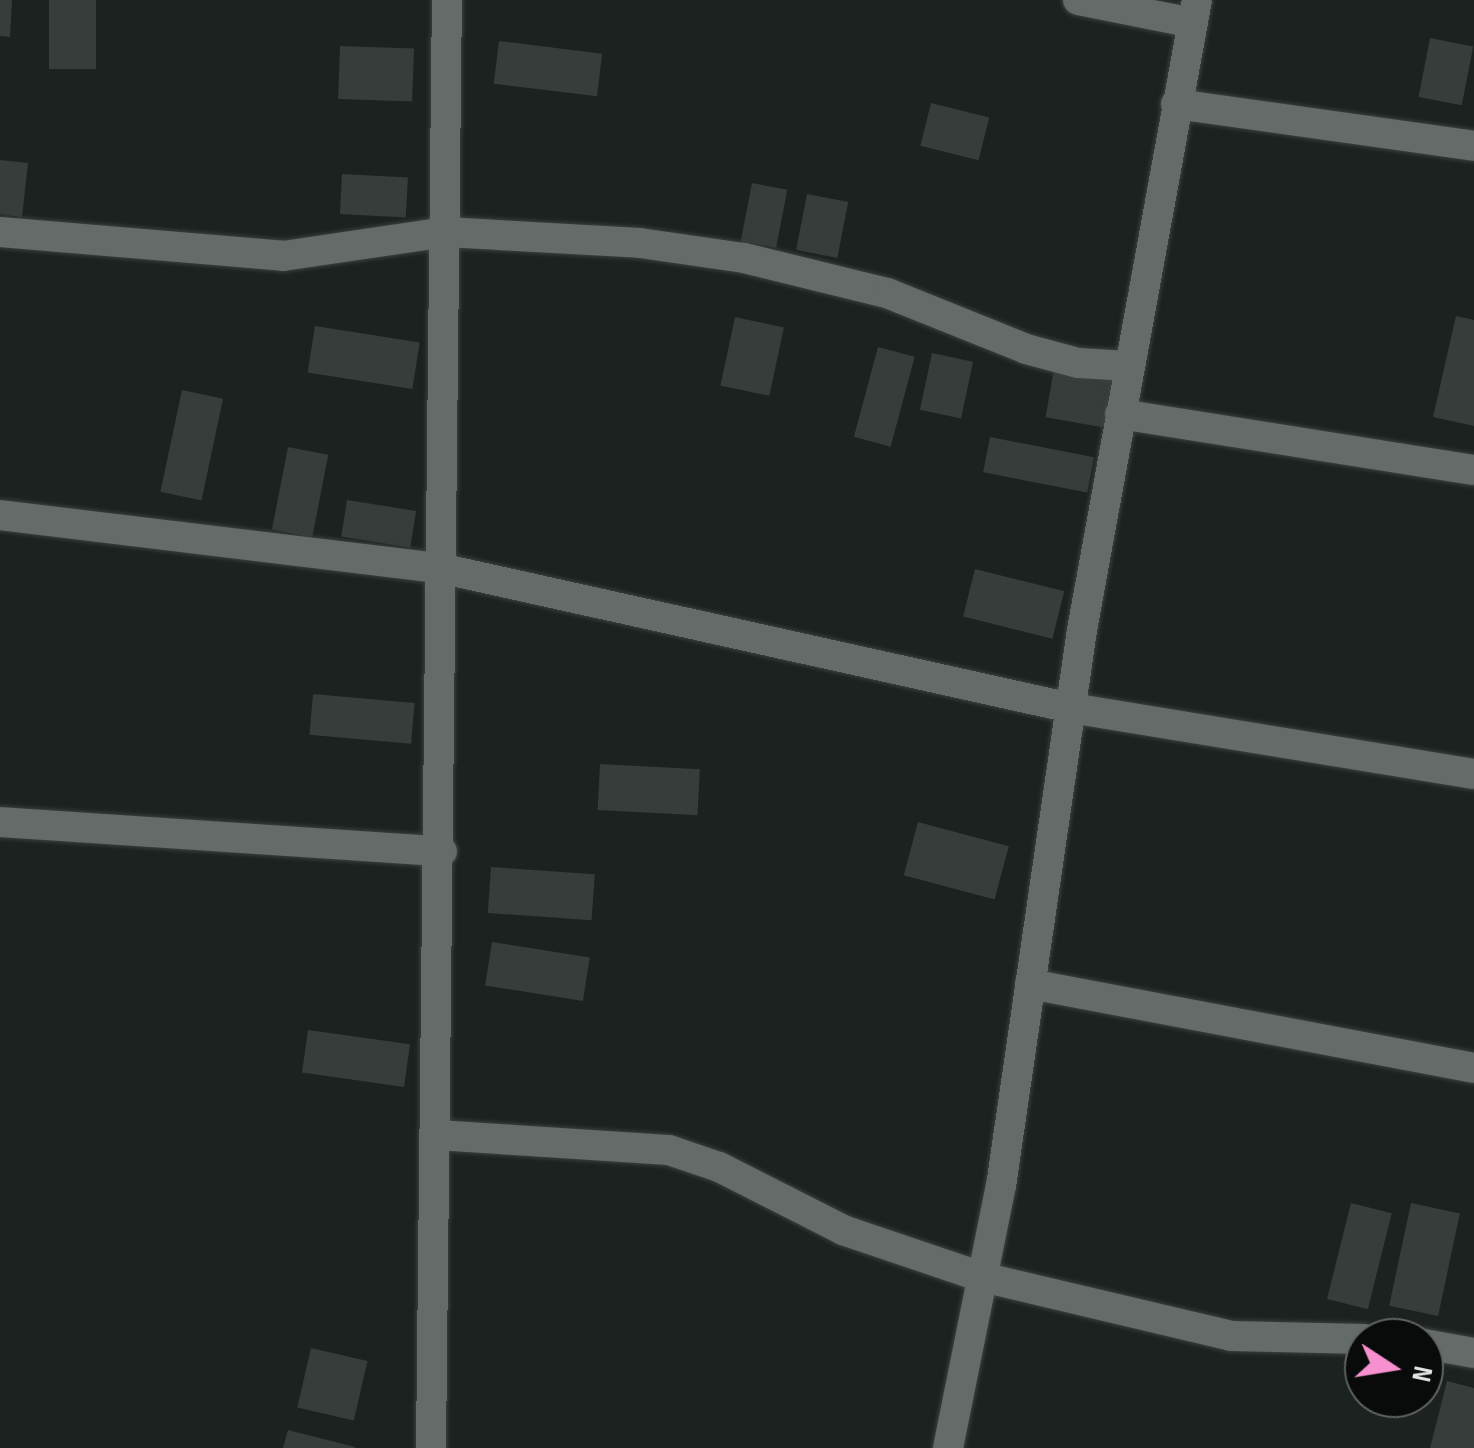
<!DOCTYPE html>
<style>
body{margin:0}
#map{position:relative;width:1474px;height:1448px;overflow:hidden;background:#1c2220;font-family:"Sofia Sans Condensed",sans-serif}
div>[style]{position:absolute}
.building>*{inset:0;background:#373d3b;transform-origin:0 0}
.roads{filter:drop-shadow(0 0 2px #3c403e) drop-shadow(0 0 2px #3c403e)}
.street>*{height:30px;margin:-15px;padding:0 15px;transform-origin:15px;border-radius:15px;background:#656b69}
span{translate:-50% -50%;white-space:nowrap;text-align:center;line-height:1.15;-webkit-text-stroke:8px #080b0a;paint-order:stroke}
.north{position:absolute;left:1344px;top:1318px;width:100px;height:100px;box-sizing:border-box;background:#080b0a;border:2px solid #5f6362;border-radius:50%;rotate:102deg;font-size:28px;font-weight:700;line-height:40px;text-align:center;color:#e2e6e5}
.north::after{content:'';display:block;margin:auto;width:35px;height:45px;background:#f790cf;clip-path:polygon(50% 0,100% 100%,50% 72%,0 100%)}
</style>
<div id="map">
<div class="building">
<i style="clip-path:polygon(0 0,12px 0,10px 37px,0 36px)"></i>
<i style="left:49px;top:0;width:47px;height:69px"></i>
<i style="left:1430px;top:38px;width:44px;height:60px;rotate:11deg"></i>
<i style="left:499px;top:41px;width:104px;height:43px;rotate:7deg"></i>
<i style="left:340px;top:46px;width:74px;height:53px;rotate:2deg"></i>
<i style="left:931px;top:103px;width:60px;height:44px;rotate:14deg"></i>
<i style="clip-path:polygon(0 160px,28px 163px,22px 217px,0 214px)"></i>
<i style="left:342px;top:174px;width:66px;height:40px;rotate:3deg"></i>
<i style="left:752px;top:183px;width:36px;height:59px;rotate:11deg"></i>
<i style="left:807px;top:194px;width:42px;height:57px;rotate:11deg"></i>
<i style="clip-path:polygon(1456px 316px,1474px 320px,1474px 426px,1433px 417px)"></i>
<i style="left:735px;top:317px;width:50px;height:70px;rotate:12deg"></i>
<i style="left:315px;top:326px;width:106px;height:47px;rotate:9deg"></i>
<i style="left:878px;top:347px;width:38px;height:93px;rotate:15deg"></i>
<i style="left:932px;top:353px;width:42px;height:58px;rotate:12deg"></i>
<i style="left:1054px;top:369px;width:61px;height:49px;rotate:10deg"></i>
<i style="left:182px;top:390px;width:42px;height:104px;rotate:12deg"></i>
<i style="left:990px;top:437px;width:106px;height:36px;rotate:11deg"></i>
<i style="left:288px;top:447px;width:41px;height:84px;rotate:11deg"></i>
<i style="left:347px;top:500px;width:70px;height:37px;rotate:9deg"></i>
<i style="left:975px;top:569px;width:92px;height:49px;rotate:14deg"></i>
<i style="left:313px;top:694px;width:102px;height:41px;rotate:5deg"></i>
<i style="left:600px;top:764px;width:100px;height:46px;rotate:3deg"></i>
<i style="left:918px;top:822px;width:94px;height:55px;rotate:15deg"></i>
<i style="left:491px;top:867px;width:104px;height:46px;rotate:4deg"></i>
<i style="left:492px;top:942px;width:99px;height:44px;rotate:9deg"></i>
<i style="left:308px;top:1030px;width:103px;height:43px;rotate:8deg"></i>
<i style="left:1351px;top:1203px;width:42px;height:99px;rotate:14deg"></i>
<i style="left:1411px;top:1203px;width:50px;height:105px;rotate:12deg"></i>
<i style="left:311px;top:1348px;width:58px;height:61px;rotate:13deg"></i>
<i style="clip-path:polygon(1447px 1381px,1474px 1388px,1474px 1448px,1430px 1448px)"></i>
<i style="clip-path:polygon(288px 1430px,355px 1447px,355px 1448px,283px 1448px)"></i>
</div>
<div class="roads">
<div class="street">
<i style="left:1078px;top:0;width:117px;rotate:11.3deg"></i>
<i style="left:1176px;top:104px;width:301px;rotate:8deg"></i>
<i style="left:0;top:232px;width:284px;rotate:4.8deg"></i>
<i style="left:283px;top:256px;width:164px;rotate:-8.4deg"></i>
<i style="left:445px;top:232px;width:195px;rotate:3.2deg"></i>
<i style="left:640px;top:243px;width:105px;rotate:8.2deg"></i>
<i style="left:744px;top:258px;width:147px;rotate:13.8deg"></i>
<i style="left:887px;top:293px;width:150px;rotate:21.9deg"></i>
<i style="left:1026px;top:349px;width:54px;rotate:15.1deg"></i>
<i style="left:1078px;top:363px;width:51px;rotate:3.4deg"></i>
<i style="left:1120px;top:414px;width:358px;rotate:9deg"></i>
<i style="left:0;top:515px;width:447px;rotate:6.9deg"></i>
<i style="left:444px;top:569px;width:642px;rotate:12.5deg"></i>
<i style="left:1071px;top:708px;width:408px;rotate:9.3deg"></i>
<i style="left:0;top:822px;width:443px;rotate:3.8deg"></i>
<i style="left:1030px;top:984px;width:452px;rotate:10.7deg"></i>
<i style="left:437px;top:1135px;width:232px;rotate:3.7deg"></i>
<i style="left:669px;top:1150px;width:53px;rotate:18.8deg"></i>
<i style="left:719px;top:1167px;width:139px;rotate:26.9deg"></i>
<i style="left:843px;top:1230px;width:147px;rotate:18.7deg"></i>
<i style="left:982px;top:1277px;width:256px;rotate:13.3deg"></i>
<i style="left:1231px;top:1336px;width:133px;rotate:1.3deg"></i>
<i style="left:1424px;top:1344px;width:51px;rotate:10.2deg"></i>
<i style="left:431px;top:1448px;width:1448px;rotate:-89.37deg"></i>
<i style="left:948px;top:1448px;width:267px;rotate:-78.6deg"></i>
<i style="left:1001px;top:1186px;width:562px;rotate:-81.71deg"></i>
<i style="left:1082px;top:630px;width:640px;rotate:-79.66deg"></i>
</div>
</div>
<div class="north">N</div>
</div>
